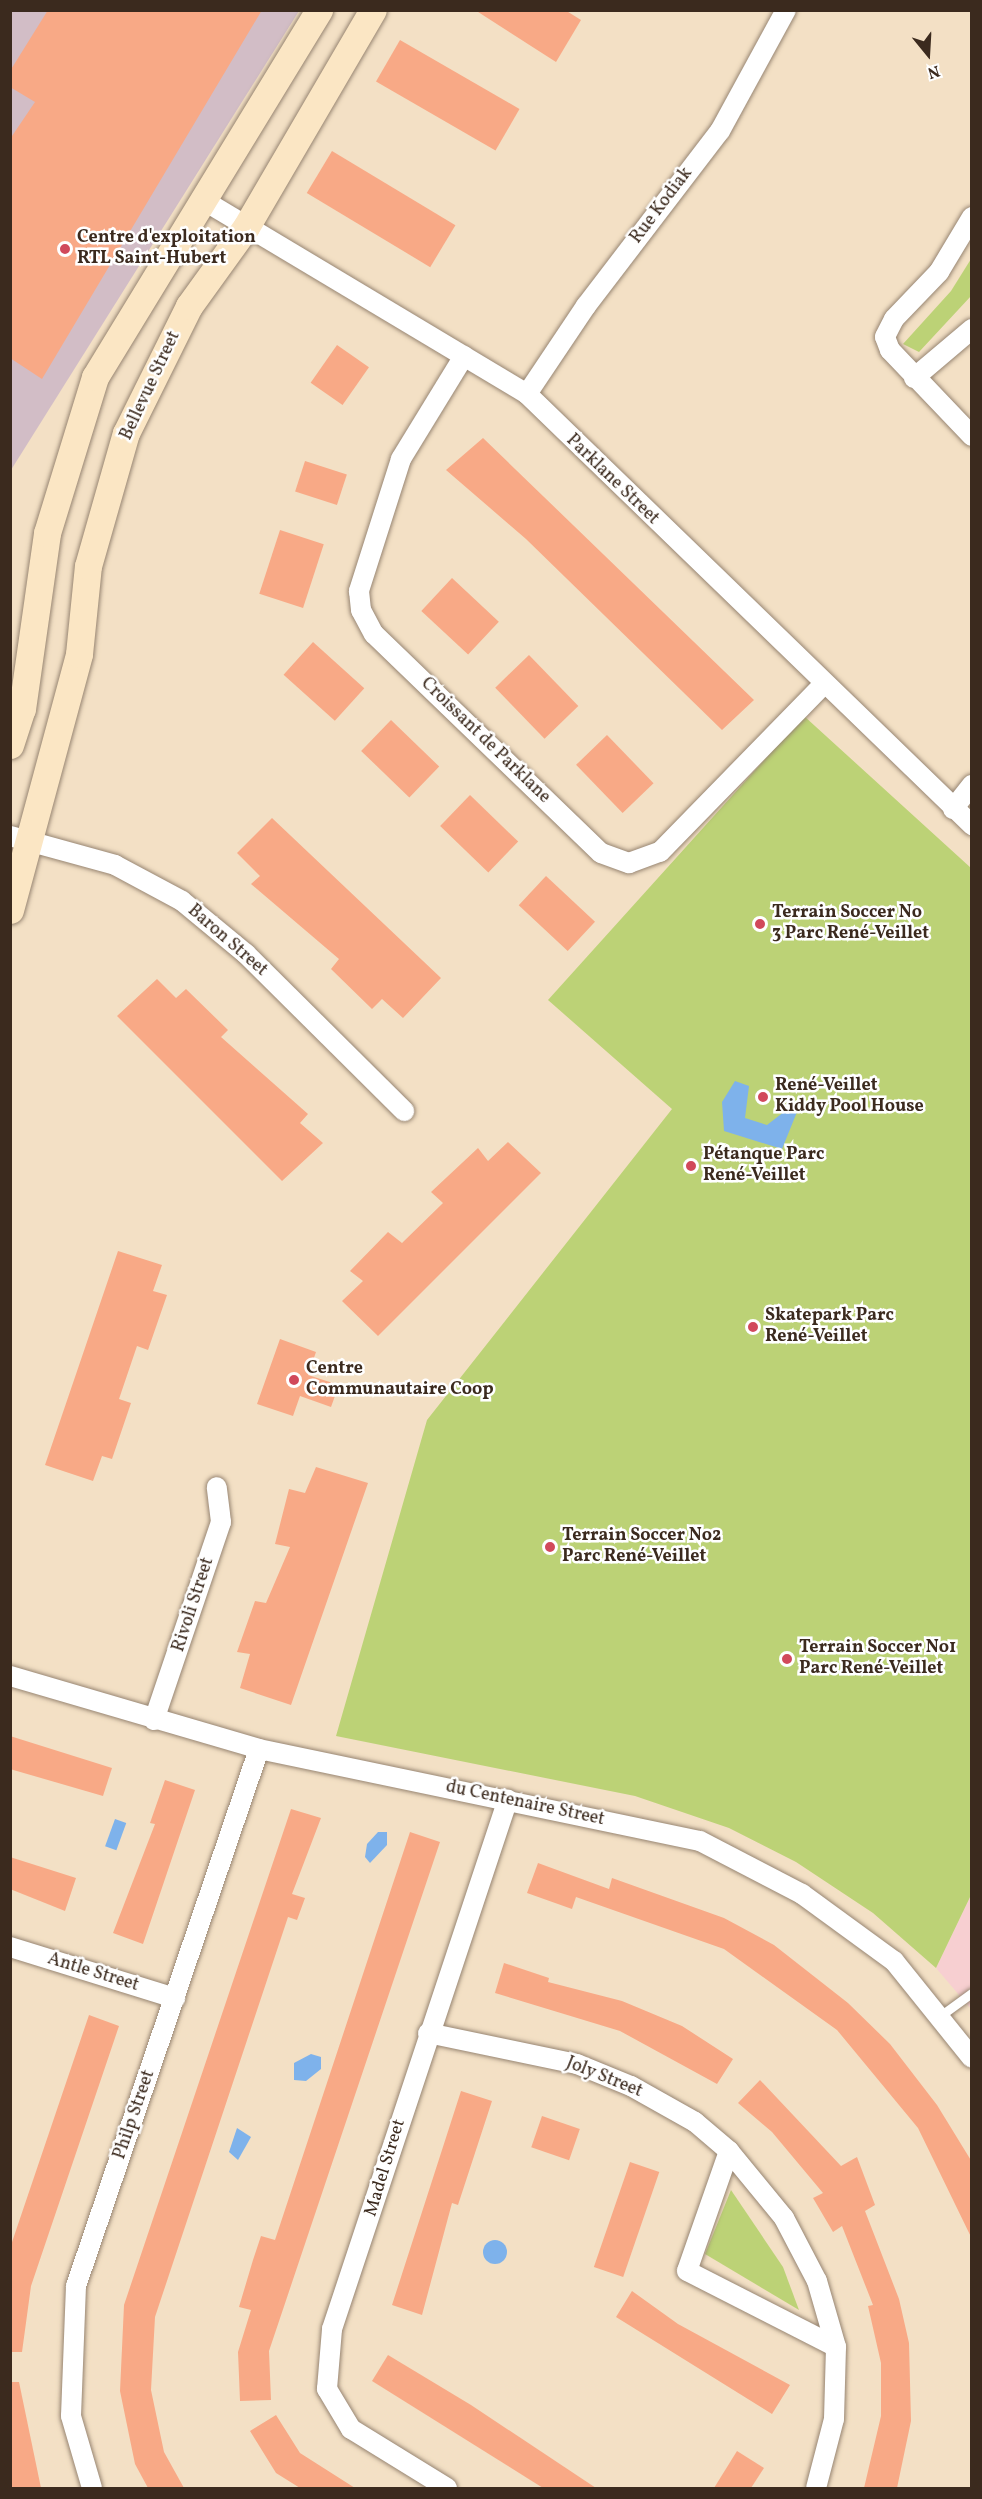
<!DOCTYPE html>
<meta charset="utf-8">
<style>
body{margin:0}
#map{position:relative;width:982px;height:2499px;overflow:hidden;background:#f3e0c5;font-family:Vollkorn,serif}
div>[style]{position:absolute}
.built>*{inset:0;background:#f7cfd1}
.industrial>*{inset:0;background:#d2bdc6}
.green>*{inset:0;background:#bcd276}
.water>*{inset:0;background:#7eb2eb;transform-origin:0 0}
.round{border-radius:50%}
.building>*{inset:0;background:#f8a986;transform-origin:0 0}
.roads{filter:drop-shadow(0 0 2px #978572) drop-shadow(0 0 2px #978572)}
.lane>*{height:9px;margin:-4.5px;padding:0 4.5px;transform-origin:4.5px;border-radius:4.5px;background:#fff}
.street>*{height:20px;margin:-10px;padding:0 10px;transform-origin:10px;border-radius:10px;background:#fff}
.secondary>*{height:27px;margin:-13.5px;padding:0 13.5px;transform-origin:13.5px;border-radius:13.5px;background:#fbe6c4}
.dots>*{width:16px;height:16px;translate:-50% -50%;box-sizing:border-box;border:3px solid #fff;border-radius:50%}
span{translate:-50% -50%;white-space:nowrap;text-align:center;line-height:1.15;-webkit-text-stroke:5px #fff;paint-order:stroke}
.street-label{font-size:18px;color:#3b2a1e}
.poi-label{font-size:18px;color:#3b2a1e;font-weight:700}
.left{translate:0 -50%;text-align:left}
.frame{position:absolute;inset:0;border:12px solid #3b2a1e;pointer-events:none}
.north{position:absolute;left:898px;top:24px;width:60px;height:60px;-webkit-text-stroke:4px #fff;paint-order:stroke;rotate:162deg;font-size:16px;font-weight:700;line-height:24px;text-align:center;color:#3b2a1e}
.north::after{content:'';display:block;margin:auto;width:21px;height:27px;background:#3b2a1e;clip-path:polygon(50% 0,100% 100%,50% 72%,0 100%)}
</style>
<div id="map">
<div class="built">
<i style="clip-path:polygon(971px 1895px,971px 2009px,936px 1968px)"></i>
</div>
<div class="industrial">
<i style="clip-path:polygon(11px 11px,299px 11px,11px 470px)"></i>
</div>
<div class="green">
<i style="clip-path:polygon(971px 259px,971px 296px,919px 352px,903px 344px,951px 291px)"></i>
<i style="clip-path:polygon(804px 716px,971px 868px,971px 1895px,936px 1968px,873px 1913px,796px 1862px,729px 1828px,635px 1796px,336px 1736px,427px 1420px,672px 1109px,548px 1000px)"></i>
<i style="clip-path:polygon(731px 2190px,783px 2267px,799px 2310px,705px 2254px)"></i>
</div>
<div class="water">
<i style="clip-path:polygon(735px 1081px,749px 1086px,745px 1118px,767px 1125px,789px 1108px,797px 1112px,782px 1149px,724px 1131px,722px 1102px)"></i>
<i style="left:115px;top:1819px;width:12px;height:29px;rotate:20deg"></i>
<i style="clip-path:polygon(378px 1832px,387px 1832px,387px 1845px,370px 1863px,365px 1857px,367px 1844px)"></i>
<i style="clip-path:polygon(311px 2054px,321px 2057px,321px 2069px,306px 2081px,294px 2080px,294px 2063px)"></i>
<i style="clip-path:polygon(237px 2128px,251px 2137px,238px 2160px,229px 2152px)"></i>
<i class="round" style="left:483px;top:2240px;width:24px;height:24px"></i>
</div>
<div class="building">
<i style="clip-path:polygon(48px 10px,262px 10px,42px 379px,10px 358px,10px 139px,35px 102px,10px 87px,10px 71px)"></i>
<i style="clip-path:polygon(475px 10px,565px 10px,581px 20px,556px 62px)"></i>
<i style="left:400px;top:40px;width:138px;height:48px;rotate:30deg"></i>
<i style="left:332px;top:151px;width:144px;height:49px;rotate:31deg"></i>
<i style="left:337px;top:345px;width:39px;height:46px;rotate:35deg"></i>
<i style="clip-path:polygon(483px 438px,754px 700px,722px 730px,526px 539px,446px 470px)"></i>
<i style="left:305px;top:461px;width:44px;height:32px;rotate:18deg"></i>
<i style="left:280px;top:530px;width:46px;height:67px;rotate:18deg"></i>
<i style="left:452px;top:578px;width:64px;height:45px;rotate:43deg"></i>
<i style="left:313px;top:642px;width:69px;height:44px;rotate:42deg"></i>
<i style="left:529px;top:655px;width:71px;height:47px;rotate:46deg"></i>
<i style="left:391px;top:720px;width:67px;height:43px;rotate:44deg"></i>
<i style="left:607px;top:735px;width:67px;height:43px;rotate:46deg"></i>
<i style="left:470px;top:795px;width:67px;height:43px;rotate:44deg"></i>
<i style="clip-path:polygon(272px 818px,441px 978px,403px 1018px,382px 999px,372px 1009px,331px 969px,339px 959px,251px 884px,260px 876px,237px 853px)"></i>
<i style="left:546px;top:876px;width:67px;height:40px;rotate:43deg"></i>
<i style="clip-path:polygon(157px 979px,176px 998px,186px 989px,228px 1030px,221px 1037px,308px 1114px,300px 1123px,323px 1143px,282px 1181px,117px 1016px)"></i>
<i style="clip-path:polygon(508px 1142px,541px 1173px,378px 1336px,342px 1301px,363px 1281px,350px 1271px,388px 1232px,402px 1243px,443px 1203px,431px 1192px,478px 1148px,488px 1161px)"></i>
<i style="clip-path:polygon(118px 1251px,162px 1265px,153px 1291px,167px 1295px,148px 1350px,137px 1346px,119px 1399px,131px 1403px,112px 1459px,102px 1456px,93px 1481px,45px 1465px)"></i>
<i style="clip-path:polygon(280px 1339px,316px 1352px,308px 1375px,339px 1385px,331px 1407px,300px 1396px,293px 1416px,257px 1404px)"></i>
<i style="clip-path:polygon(316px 1467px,368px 1483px,291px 1705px,240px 1688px,250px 1654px,237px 1652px,255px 1601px,266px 1603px,290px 1547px,275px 1544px,289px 1489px,305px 1493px)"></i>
<i style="clip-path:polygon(10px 1736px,112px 1768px,103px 1796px,10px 1769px)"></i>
<i style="clip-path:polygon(165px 1780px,195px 1790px,143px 1944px,113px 1933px,155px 1824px,150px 1823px)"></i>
<i style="clip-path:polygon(291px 1809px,321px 1818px,292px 1894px,305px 1898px,297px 1920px,288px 1917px,155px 2317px,151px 2390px,164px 2452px,184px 2488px,148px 2488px,135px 2464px,120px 2391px,124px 2305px)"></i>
<i style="clip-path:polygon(410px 1832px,440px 1842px,269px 2351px,271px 2400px,240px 2401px,238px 2352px,251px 2310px,239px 2307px,253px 2260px,261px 2236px,275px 2240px)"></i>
<i style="clip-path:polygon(10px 1857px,76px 1878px,65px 1911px,10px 1889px)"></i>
<i style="clip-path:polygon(538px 1863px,609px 1889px,612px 1878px,724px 1918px,774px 1945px,848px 2003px,890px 2044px,937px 2105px,972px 2162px,972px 2239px,918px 2128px,837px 2030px,724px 1949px,576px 1897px,572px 1909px,527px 1893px)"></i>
<i style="clip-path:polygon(504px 1963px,549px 1978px,548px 1982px,622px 2001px,682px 2026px,733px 2059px,717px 2084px,620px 2031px,495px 1993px)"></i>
<i style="clip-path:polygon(89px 2015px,119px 2026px,31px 2286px,22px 2352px,10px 2352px,10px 2248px)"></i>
<i style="clip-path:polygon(760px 2080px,841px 2166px,857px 2157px,875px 2205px,865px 2211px,899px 2299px,909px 2343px,911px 2421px,897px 2488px,864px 2488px,881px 2416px,881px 2363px,868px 2306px,873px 2305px,842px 2226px,833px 2232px,813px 2198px,823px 2193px,772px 2132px,738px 2103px)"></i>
<i style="clip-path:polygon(461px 2091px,492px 2101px,458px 2205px,452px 2203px,422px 2315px,392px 2305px)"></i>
<i style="left:542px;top:2116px;width:40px;height:33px;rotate:19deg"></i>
<i style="left:630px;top:2162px;width:31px;height:111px;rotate:19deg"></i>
<i style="clip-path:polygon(632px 2291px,678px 2324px,790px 2385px,772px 2414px,616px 2317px)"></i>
<i style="clip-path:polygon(388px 2355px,471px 2405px,596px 2488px,543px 2488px,372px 2381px)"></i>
<i style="clip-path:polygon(10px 2382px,19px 2382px,41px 2488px,10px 2488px)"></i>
<i style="clip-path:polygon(276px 2415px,300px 2453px,355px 2488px,300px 2488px,276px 2473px,250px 2431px)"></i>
<i style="clip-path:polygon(737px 2451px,764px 2468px,751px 2488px,714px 2488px)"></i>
</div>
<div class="roads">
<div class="lane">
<i style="left:940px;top:2016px;width:39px;rotate:-36deg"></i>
</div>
<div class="street">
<i style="left:203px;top:200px;width:378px;rotate:30.9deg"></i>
<i style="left:527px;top:394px;width:620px;rotate:44.08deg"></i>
<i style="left:972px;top:217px;width:64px;rotate:121deg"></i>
<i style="left:939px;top:272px;width:65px;rotate:133.8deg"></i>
<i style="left:894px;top:319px;width:20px;rotate:117deg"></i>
<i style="left:885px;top:337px;width:14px;rotate:69deg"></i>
<i style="left:890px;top:350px;width:119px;rotate:46.4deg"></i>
<i style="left:464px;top:356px;width:121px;rotate:121.5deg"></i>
<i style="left:401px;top:459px;width:139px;rotate:107.7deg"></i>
<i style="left:359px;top:591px;width:19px;rotate:84deg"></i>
<i style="left:361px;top:610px;width:27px;rotate:62deg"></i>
<i style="left:374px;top:634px;width:315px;rotate:44deg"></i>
<i style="left:601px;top:853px;width:30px;rotate:20deg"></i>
<i style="left:629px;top:863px;width:33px;rotate:-20deg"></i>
<i style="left:660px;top:852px;width:235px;rotate:-45.7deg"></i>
<i style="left:914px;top:378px;width:76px;rotate:-40.2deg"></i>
<i style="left:527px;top:394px;width:106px;rotate:-56.2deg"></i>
<i style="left:586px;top:306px;width:220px;rotate:-52.6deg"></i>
<i style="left:720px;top:131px;width:138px;rotate:-61.4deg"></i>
<i style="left:953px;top:809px;width:31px;rotate:-52deg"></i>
<i style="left:10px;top:836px;width:109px;rotate:15.4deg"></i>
<i style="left:115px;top:865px;width:76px;rotate:28.2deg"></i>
<i style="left:182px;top:901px;width:83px;rotate:39.6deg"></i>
<i style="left:246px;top:954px;width:223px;rotate:44.8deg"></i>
<i style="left:10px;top:1676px;width:259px;rotate:16.3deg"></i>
<i style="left:259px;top:1749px;width:450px;rotate:11.8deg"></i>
<i style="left:700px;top:1841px;width:115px;rotate:27.5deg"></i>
<i style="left:802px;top:1894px;width:114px;rotate:36.1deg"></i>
<i style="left:894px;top:1961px;width:124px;rotate:51.2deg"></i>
<i style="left:154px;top:1720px;width:209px;rotate:-71.3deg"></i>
<i style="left:221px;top:1522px;width:35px;rotate:-97deg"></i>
<i style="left:10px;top:1947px;width:173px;rotate:17.2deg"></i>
<i style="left:428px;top:2033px;width:152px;rotate:11.8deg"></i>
<i style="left:577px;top:2064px;width:58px;rotate:22.2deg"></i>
<i style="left:631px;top:2086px;width:73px;rotate:29.4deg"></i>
<i style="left:695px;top:2122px;width:45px;rotate:40.5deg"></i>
<i style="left:729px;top:2151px;width:87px;rotate:50.6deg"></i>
<i style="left:784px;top:2218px;width:71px;rotate:62.4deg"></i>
<i style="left:817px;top:2281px;width:69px;rotate:73.9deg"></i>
<i style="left:836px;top:2347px;width:72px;rotate:91.6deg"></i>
<i style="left:834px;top:2419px;width:71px;rotate:104.6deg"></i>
<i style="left:729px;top:2151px;width:127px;rotate:109.3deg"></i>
<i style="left:687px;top:2271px;width:167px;rotate:27deg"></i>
<i style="left:92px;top:2488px;width:75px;rotate:-106.3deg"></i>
<i style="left:71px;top:2416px;width:130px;rotate:-87.8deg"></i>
<i style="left:76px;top:2286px;width:567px;rotate:-71.18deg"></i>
<i style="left:447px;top:2488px;width:113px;rotate:-148.4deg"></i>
<i style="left:351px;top:2429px;width:47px;rotate:-121deg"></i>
<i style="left:327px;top:2389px;width:60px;rotate:-85.2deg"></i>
<i style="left:332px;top:2329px;width:558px;rotate:-71.63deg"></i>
</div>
<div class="secondary">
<i style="left:10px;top:745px;width:38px;rotate:-72deg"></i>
<i style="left:22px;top:709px;width:178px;rotate:-81.9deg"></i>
<i style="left:47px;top:533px;width:163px;rotate:-72.9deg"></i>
<i style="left:95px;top:377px;width:430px;rotate:-58.6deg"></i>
<i style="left:10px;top:910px;width:265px;rotate:-74.9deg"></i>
<i style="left:79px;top:654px;width:88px;rotate:-84.2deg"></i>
<i style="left:88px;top:566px;width:138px;rotate:-74.1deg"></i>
<i style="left:126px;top:433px;width:142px;rotate:-63.6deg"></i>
<i style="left:189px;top:306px;width:97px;rotate:-54.2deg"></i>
<i style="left:246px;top:227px;width:251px;rotate:-59.7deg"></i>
</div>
</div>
<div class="dots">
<i style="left:65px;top:249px;background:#d1495b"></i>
<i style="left:760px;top:924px;background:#d1495b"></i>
<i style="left:763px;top:1097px;background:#d1495b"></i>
<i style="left:691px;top:1166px;background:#d1495b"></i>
<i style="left:753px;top:1327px;background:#d1495b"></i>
<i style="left:294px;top:1380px;background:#d1495b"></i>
<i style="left:550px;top:1547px;background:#d1495b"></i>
<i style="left:787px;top:1659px;background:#d1495b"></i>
</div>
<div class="street-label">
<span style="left:662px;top:206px;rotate:-53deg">Rue Kodiak</span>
<span style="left:151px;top:386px;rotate:-65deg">Bellevue Street</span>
<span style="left:612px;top:480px;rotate:44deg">Parklane Street</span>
<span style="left:485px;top:741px;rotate:44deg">Croissant de Parklane</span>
<span style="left:227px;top:941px;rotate:41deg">Baron Street</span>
<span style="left:194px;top:1605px;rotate:-72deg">Rivoli Street</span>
<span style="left:525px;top:1804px;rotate:12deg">du Centenaire Street</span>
<span style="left:93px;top:1973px;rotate:17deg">Antle Street</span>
<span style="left:604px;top:2078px;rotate:22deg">Joly Street</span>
<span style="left:135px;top:2115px;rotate:-71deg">Philp Street</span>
<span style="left:386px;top:2168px;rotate:-73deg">Madel Street</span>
</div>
<div class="poi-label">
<span class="left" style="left:77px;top:249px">Centre d'exploitation<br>RTL Saint-Hubert</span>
<span class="left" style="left:772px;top:924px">Terrain Soccer No<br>3 Parc René-Veillet</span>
<span class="left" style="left:775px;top:1097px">René-Veillet<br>Kiddy Pool House</span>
<span class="left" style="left:703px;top:1166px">Pétanque Parc<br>René-Veillet</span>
<span class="left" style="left:765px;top:1327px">Skatepark Parc<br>René-Veillet</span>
<span class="left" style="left:306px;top:1380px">Centre<br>Communautaire Coop</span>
<span class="left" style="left:562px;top:1547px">Terrain Soccer No2<br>Parc René-Veillet</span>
<span class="left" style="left:799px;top:1659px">Terrain Soccer No1<br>Parc René-Veillet</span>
</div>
<div class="frame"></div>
<div class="north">N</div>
</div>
